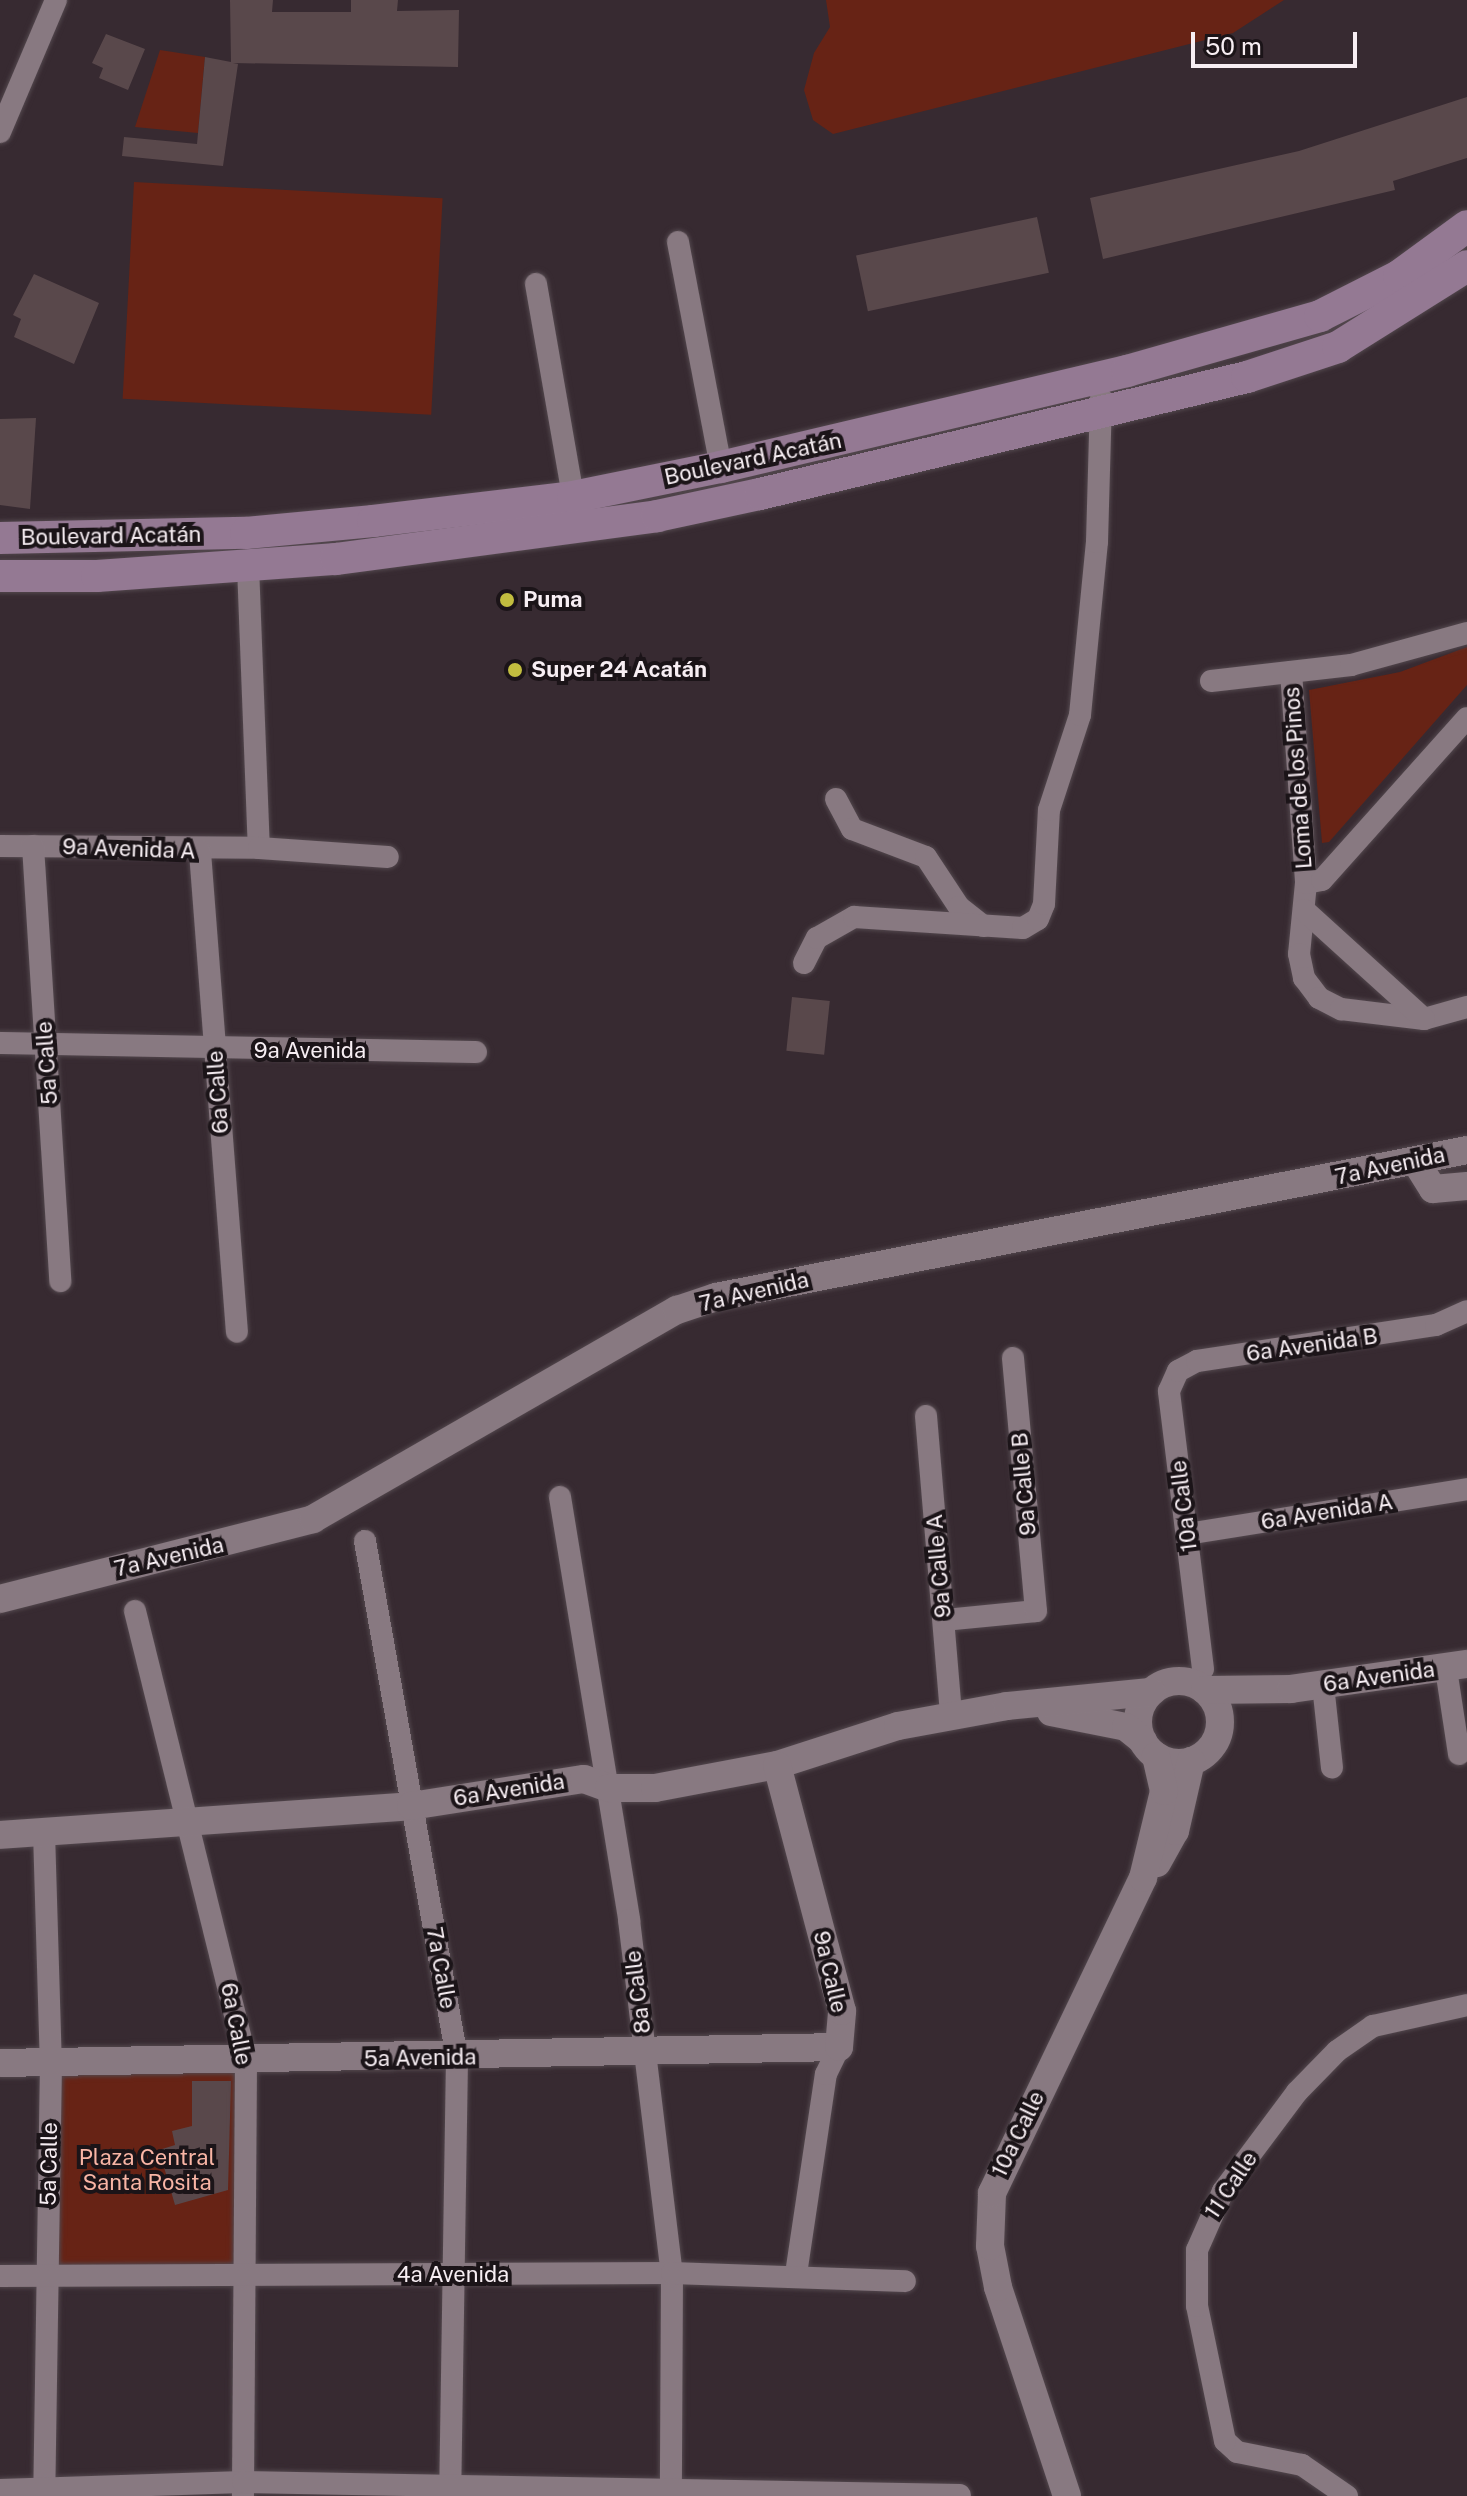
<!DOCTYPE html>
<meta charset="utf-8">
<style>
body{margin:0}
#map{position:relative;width:1467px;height:2496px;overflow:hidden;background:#372a31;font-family:"Public Sans",sans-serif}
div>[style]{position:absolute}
.green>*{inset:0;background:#672315;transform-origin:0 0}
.building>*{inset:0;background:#59484b;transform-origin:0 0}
.roads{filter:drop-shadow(0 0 2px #52474d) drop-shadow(0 0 2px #52474d)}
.minor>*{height:22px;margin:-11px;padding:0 11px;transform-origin:11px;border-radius:11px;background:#887981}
.tertiary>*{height:28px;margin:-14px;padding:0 14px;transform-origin:14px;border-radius:14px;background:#887981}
.tertiary>.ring{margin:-14px;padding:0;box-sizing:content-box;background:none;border:28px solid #887981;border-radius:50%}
.secondary>*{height:32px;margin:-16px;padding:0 16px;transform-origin:16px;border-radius:16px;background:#947993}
.dots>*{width:22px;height:22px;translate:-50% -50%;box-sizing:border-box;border:4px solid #1b1418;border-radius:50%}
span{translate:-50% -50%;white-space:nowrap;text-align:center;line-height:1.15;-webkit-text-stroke:8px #1b1418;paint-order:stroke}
.street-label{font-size:22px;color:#f7eef3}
.poi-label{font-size:22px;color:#f7eef3;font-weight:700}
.left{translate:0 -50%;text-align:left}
.park-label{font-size:22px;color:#f9b5a5}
.scale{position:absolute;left:1191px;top:32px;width:166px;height:36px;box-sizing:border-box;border:4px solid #f7eef3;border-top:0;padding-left:10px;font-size:24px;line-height:28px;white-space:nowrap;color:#f7eef3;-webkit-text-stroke:6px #1b1418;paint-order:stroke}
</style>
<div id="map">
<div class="green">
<i style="clip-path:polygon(826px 0,1284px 0,1233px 33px,833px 134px,813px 120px,804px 90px,814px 53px,830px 27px)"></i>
<i style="clip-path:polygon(160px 50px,205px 57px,198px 133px,135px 127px)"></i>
<i style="left:134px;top:182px;width:309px;height:217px;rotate:3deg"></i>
<i style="clip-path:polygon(1467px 647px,1467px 685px,1329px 842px,1322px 843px,1309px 690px,1400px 672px)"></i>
<i style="left:246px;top:2061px;width:215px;height:195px;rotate:91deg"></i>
</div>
<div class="building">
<i style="clip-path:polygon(230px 0,273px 0,272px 12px,351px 12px,351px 0,398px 0,397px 11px,459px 10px,458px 67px,233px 63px,238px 64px,223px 166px,122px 156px,124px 137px,197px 144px,205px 57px,231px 62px)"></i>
<i style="clip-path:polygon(106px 34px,145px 49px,128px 90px,99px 78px,103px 68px,92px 63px)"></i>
<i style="clip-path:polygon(1467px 97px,1467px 158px,1393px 181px,1395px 190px,1103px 259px,1090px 198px,1299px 151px)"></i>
<i style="left:1037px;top:217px;width:57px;height:185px;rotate:78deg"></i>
<i style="clip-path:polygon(34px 274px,99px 303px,74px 364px,14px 337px,21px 319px,13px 315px)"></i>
<i style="clip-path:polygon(36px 418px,30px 509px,0 505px,0 419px)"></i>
<i style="left:792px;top:997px;width:38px;height:54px;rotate:6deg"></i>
<i style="clip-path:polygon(192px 2081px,231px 2081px,228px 2190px,175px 2205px,159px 2150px,175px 2145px,172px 2131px,192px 2126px)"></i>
</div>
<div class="roads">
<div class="minor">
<i style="left:0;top:132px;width:143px;rotate:-67deg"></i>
<i style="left:678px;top:242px;width:229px;rotate:79.2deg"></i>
<i style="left:536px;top:284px;width:216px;rotate:80.1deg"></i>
<i style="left:248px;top:566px;width:282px;rotate:87.8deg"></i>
<i style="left:1291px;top:672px;width:212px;rotate:85.9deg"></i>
<i style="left:1306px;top:883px;width:71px;rotate:95.6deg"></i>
<i style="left:1299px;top:954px;width:25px;rotate:78deg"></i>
<i style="left:1304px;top:978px;width:25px;rotate:53deg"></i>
<i style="left:1319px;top:998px;width:25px;rotate:27deg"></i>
<i style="left:1341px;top:1009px;width:84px;rotate:6.9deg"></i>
<i style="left:1424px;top:1019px;width:45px;rotate:-15.6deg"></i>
<i style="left:1211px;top:681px;width:141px;rotate:-6.5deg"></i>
<i style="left:1351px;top:665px;width:120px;rotate:-15.4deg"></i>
<i style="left:836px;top:799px;width:34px;rotate:62deg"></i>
<i style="left:852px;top:829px;width:79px;rotate:20.7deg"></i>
<i style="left:926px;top:857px;width:60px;rotate:56.6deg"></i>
<i style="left:959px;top:907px;width:31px;rotate:38deg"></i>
<i style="left:0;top:846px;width:259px;rotate:0.4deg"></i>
<i style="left:259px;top:848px;width:129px;rotate:4deg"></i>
<i style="left:33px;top:846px;width:436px;rotate:86.4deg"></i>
<i style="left:200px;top:852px;width:481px;rotate:85.6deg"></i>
<i style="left:1306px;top:883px;width:16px;rotate:-11deg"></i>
<i style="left:1322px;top:880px;width:217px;rotate:-48.2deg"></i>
<i style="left:1304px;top:910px;width:162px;rotate:42.2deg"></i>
<i style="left:804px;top:963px;width:28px;rotate:-63deg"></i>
<i style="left:817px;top:938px;width:43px;rotate:-29.6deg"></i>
<i style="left:854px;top:917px;width:169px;rotate:3.7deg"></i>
<i style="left:1023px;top:928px;width:17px;rotate:-31deg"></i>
<i style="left:1038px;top:919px;width:16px;rotate:-68deg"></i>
<i style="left:1044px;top:904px;width:94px;rotate:-87deg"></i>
<i style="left:1049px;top:810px;width:100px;rotate:-71.9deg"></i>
<i style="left:1080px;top:715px;width:174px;rotate:-84.4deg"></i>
<i style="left:1097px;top:542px;width:144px;rotate:-88.4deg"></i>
<i style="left:0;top:1043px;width:476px;rotate:1.1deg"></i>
<i style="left:926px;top:1416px;width:301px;rotate:85.2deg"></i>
<i style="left:560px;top:1497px;width:429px;rotate:80.7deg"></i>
<i style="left:629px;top:1920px;width:356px;rotate:83.1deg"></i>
<i style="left:672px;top:2273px;width:219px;rotate:90.3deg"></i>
<i style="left:1187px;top:1534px;width:284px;rotate:-9.1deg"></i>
<i style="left:365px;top:1541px;width:525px;rotate:79.91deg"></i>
<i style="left:457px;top:2058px;width:438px;rotate:90.9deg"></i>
<i style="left:135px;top:1611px;width:463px;rotate:76.1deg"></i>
<i style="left:246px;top:2061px;width:435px;rotate:90.4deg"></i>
<i style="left:944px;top:1620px;width:92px;rotate:-5.6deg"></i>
<i style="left:1036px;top:1611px;width:254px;rotate:-95.2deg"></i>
<i style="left:1203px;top:1669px;width:280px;rotate:-97deg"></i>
<i style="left:1169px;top:1391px;width:22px;rotate:-66deg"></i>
<i style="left:1178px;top:1371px;width:21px;rotate:-28deg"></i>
<i style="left:1197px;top:1361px;width:242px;rotate:-8.6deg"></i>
<i style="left:1436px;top:1325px;width:34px;rotate:-24deg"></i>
<i style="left:1446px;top:1669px;width:86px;rotate:81.3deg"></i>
<i style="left:1323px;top:1685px;width:83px;rotate:83.8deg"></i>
<i style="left:44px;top:1832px;width:231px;rotate:88.3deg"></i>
<i style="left:51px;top:2063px;width:433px;rotate:90.9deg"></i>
<i style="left:796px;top:2274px;width:202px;rotate:-81.5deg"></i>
<i style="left:826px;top:2074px;width:30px;rotate:-64deg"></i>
<i style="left:0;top:2276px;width:672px;rotate:-0.26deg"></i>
<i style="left:672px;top:2273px;width:233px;rotate:2deg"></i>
<i style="left:0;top:2490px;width:243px;rotate:-1.9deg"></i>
<i style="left:243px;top:2482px;width:717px;rotate:1.04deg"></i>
<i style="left:1347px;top:2496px;width:55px;rotate:-145.4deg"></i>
<i style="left:1302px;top:2465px;width:66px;rotate:-168.7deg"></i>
<i style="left:1237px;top:2452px;width:16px;rotate:-137deg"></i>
<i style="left:1225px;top:2441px;width:138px;rotate:-101.7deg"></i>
<i style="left:1197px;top:2306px;width:56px;rotate:-90deg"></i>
<i style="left:1197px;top:2250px;width:64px;rotate:-66.2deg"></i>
<i style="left:1223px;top:2191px;width:124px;rotate:-53.2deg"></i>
<i style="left:1297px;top:2092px;width:57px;rotate:-45.7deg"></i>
<i style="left:1337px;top:2051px;width:44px;rotate:-34.8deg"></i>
<i style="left:1373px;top:2026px;width:96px;rotate:-12.6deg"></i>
</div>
<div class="tertiary">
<i style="left:1416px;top:1162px;width:32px;rotate:58deg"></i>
<i style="left:1433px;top:1189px;width:34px;rotate:-5deg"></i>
<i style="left:0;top:1599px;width:323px;rotate:-14.3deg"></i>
<i style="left:313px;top:1519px;width:420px;rotate:-29.9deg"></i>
<i style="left:677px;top:1310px;width:41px;rotate:-18.4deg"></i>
<i style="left:716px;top:1297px;width:765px;rotate:-11.07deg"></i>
<i class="ring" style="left:1138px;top:1681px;width:54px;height:54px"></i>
<i style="left:1205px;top:1690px;width:86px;rotate:-0.7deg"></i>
<i style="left:1291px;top:1689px;width:178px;rotate:-8.1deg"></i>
<i style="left:1051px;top:1712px;width:76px;rotate:11.3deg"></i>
<i style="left:1126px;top:1727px;width:22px;rotate:39deg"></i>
<i style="left:0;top:1835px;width:412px;rotate:-4deg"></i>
<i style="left:411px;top:1806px;width:175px;rotate:-8.9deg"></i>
<i style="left:584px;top:1779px;width:27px;rotate:20deg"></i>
<i style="left:609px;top:1788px;width:46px"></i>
<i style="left:655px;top:1788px;width:124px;rotate:-10.7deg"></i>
<i style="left:777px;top:1765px;width:127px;rotate:-17.9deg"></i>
<i style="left:898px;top:1726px;width:111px;rotate:-10.4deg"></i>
<i style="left:1007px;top:1706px;width:145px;rotate:-5.6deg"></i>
<i style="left:1157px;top:1863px;width:37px;rotate:-61deg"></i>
<i style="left:1175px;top:1831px;width:72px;rotate:-77.1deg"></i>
<i style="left:0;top:2063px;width:839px;rotate:-1.09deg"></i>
<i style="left:839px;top:2047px;width:36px;rotate:-85deg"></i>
<i style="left:842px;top:2011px;width:254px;rotate:-104.8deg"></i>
<i style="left:1067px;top:2496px;width:220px;rotate:-108.3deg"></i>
<i style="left:998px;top:2287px;width:42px;rotate:-101deg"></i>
<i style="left:990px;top:2246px;width:53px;rotate:-87.8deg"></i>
<i style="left:992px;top:2193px;width:349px;rotate:-64.4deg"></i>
<i style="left:1143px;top:1878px;width:89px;rotate:-76.4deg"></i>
<i style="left:1164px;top:1791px;width:36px;rotate:-103deg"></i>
</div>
<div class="secondary">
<i style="left:0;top:538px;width:246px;rotate:-1.2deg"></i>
<i style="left:246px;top:533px;width:128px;rotate:-5.4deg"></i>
<i style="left:373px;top:521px;width:201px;rotate:-6.8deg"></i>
<i style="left:573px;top:497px;width:151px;rotate:-11.5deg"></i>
<i style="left:721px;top:467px;width:417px;rotate:-13.3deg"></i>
<i style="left:1127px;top:371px;width:201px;rotate:-15.9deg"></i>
<i style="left:1320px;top:316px;width:89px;rotate:-26.9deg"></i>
<i style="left:1399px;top:276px;width:84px;rotate:-36.3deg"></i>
<i style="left:0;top:576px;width:97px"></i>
<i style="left:97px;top:576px;width:240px;rotate:-4.1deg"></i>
<i style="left:336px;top:559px;width:324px;rotate:-7.6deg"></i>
<i style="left:657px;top:516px;width:105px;rotate:-12.1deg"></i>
<i style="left:760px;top:494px;width:501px;rotate:-13.51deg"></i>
<i style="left:1247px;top:377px;width:96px;rotate:-18.2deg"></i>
<i style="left:1338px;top:347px;width:152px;rotate:-32.1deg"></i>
</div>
</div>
<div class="dots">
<i style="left:507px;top:600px;background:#c2bd3f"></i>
<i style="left:515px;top:670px;background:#c2bd3f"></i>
</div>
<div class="street-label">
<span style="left:753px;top:459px;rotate:-12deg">Boulevard Acatán</span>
<span style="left:111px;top:536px;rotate:-1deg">Boulevard Acatán</span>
<span style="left:1298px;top:778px;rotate:-94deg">Loma de los Pinos</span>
<span style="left:129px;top:849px;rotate:2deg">9a Avenida A</span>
<span style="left:310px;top:1051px">9a Avenida</span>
<span style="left:47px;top:1063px;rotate:-94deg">5a Calle</span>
<span style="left:218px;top:1092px;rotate:-94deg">6a Calle</span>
<span style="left:1390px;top:1166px;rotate:-12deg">7a Avenida</span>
<span style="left:754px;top:1292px;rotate:-13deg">7a Avenida</span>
<span style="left:1312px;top:1345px;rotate:-8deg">6a Avenida B</span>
<span style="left:1024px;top:1484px;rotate:-95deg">9a Calle B</span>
<span style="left:1184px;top:1506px;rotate:-97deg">10a Calle</span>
<span style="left:1327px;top:1512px;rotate:-9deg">6a Avenida A</span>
<span style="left:169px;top:1557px;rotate:-13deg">7a Avenida</span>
<span style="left:939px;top:1566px;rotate:-95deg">9a Calle A</span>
<span style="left:1379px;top:1677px;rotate:-8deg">6a Avenida</span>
<span style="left:509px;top:1790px;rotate:-9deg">6a Avenida</span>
<span style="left:441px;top:1968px;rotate:80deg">7a Calle</span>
<span style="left:830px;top:1972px;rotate:77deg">9a Calle</span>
<span style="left:638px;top:1992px;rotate:-97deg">8a Calle</span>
<span style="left:236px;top:2024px;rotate:79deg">6a Calle</span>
<span style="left:420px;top:2058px;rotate:-1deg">5a Avenida</span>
<span style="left:1018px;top:2134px;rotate:-64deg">10a Calle</span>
<span style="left:49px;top:2164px;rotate:-89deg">5a Calle</span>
<span style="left:1231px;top:2185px;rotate:-56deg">11 Calle</span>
<span style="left:453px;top:2275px">4a Avenida</span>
</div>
<div class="poi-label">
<span class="left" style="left:523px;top:600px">Puma</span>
<span class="left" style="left:531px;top:670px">Super 24 Acatán</span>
</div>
<div class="park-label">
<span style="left:147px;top:2170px">Plaza Central<br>Santa Rosita</span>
</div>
<div class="scale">50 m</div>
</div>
